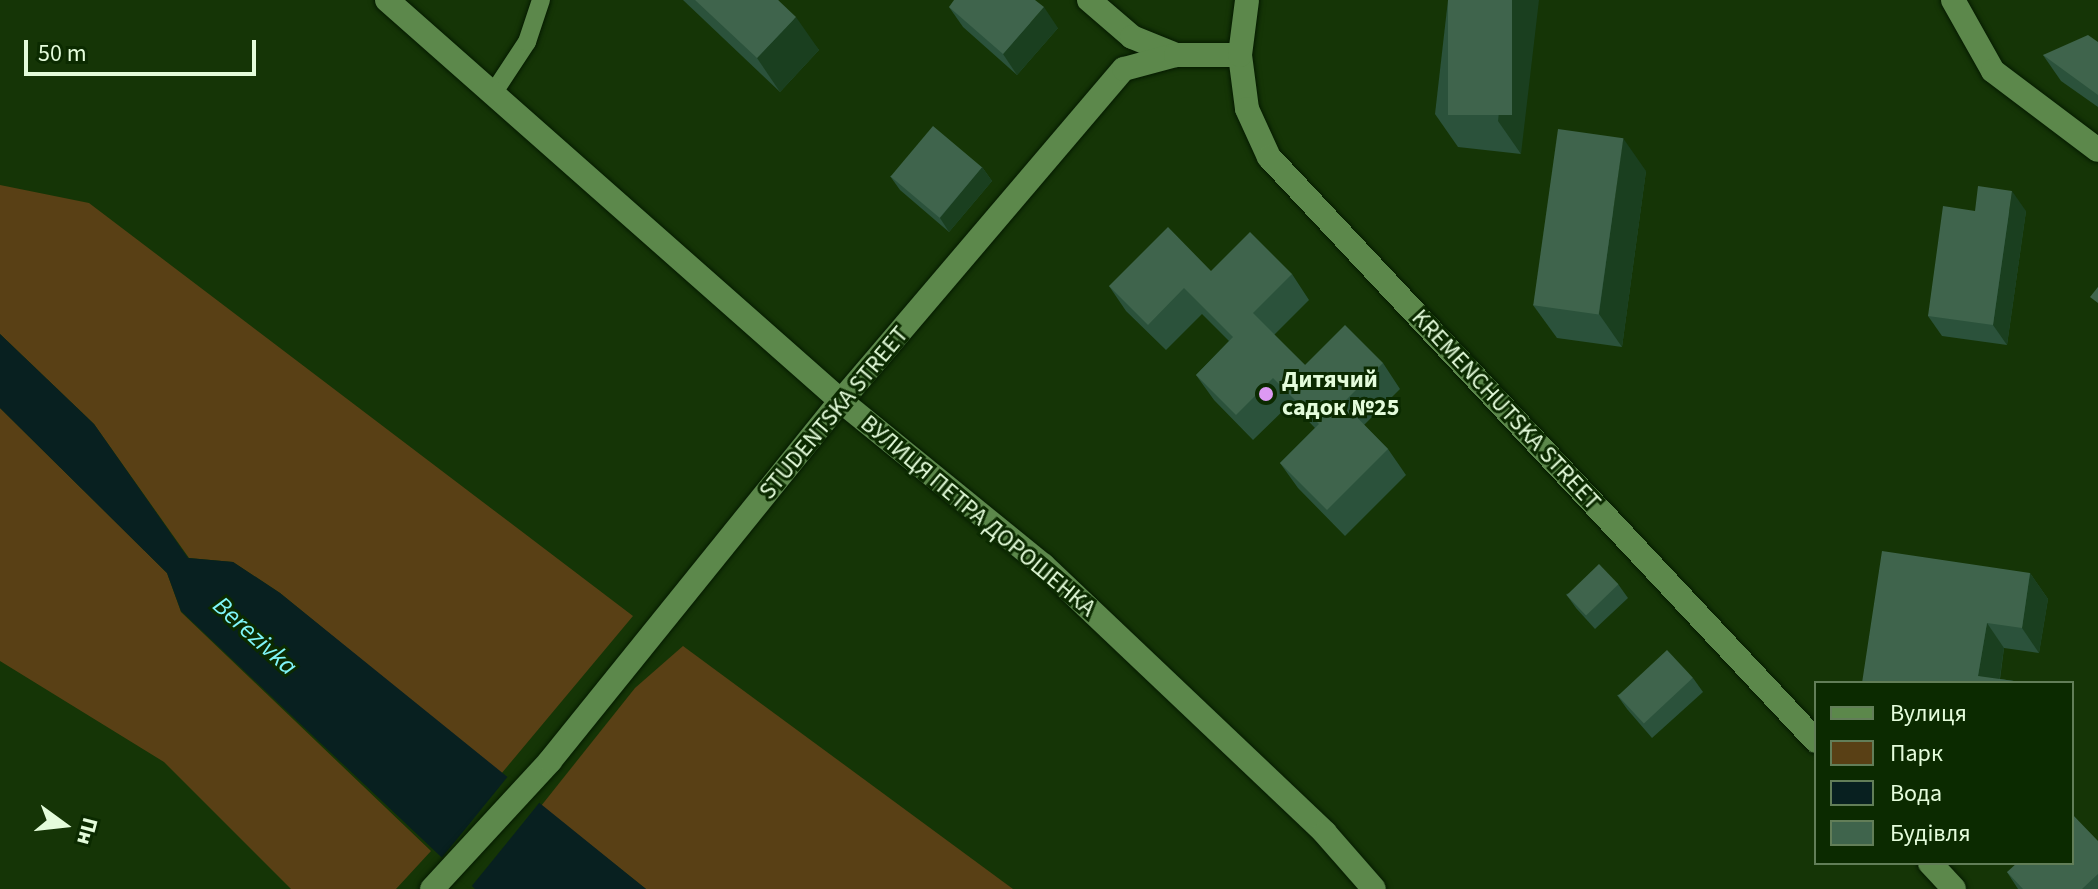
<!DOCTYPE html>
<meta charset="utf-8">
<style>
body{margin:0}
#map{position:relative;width:2098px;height:889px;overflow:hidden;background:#153506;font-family:"Source Sans 3",sans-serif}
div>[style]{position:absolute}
.green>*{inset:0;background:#594015}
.water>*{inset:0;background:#082020}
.pier>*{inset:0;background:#153506;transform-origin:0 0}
.roads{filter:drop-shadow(0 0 2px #051a00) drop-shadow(0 0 2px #051a00)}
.lane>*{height:18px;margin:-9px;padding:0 9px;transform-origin:9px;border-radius:9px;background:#5c884b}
.street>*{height:24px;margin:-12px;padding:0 12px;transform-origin:12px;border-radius:12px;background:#5c884b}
.secondary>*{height:24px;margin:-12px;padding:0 12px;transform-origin:12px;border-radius:12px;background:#5c884b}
.wall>*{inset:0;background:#2b523b}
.shaded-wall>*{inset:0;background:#1a3f1f}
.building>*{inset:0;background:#3f644c;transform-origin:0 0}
.dots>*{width:22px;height:22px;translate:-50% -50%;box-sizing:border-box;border:4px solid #0b2a00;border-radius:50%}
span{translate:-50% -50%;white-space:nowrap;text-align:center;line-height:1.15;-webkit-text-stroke:6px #0b2a00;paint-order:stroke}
.poi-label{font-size:24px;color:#e4fcdb;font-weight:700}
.left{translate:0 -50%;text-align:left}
.street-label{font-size:24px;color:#e4fcdb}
.water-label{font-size:26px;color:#80f6f9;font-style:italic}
.legend{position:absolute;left:1814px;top:681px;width:260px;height:184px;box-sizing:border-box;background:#0b2a00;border:2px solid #627e58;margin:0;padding:10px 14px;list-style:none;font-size:24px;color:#e4fcdb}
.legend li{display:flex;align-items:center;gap:16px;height:40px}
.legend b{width:40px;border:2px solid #627e58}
.north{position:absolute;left:24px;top:785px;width:80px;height:80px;-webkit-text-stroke:6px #0b2a00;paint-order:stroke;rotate:105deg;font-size:22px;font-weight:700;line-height:32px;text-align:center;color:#e4fcdb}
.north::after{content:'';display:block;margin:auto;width:28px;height:36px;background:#e4fcdb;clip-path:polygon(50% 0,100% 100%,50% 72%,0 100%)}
.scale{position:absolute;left:24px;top:40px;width:232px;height:36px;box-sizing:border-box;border:4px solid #e4fcdb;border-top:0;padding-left:10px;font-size:24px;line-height:28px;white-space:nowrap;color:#e4fcdb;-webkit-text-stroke:6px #0b2a00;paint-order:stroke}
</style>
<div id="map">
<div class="green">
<i style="clip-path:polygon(0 185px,89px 203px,633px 616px,501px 774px,280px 593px,233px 562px,189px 558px,94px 424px,0 334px)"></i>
<i style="clip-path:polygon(0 408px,167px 573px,181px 612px,431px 851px,396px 889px,291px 889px,164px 762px,0 661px)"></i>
<i style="clip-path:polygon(683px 646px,1013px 889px,646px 889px,541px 806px,635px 688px)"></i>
</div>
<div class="water">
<i style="clip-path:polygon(0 334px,94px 424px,188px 558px,233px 562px,280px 593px,646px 889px,475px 889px,181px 611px,167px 573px,0 408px)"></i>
</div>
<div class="pier">
<i style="left:509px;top:775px;width:41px;height:113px;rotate:39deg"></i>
</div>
<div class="roads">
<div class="lane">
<i style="left:492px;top:95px;width:64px;rotate:-56.6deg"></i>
<i style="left:527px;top:42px;width:44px;rotate:-71.6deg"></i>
</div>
<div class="street">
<i style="left:387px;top:0;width:606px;rotate:41.45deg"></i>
<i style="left:841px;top:401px;width:260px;rotate:39.1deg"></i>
<i style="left:1043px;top:565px;width:389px;rotate:43.5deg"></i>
<i style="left:1325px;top:833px;width:74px;rotate:48.8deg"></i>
<i style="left:1089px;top:0;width:57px;rotate:40.7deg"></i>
<i style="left:1132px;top:37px;width:48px;rotate:22.2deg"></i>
<i style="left:1953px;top:0;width:81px;rotate:60.6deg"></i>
<i style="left:1993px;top:71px;width:131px;rotate:37deg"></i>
</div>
<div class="secondary">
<i style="left:1240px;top:55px;width:54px;rotate:82.6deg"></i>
<i style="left:1247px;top:109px;width:53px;rotate:65.4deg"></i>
<i style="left:1269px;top:157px;width:800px;rotate:46.87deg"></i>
<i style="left:1930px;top:863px;width:35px;rotate:47deg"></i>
<i style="left:432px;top:889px;width:174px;rotate:-47.3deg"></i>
<i style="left:550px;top:761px;width:463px;rotate:-51.1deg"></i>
<i style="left:841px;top:401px;width:436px;rotate:-49.6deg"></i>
<i style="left:1124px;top:69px;width:54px;rotate:-15.1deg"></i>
<i style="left:1176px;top:55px;width:64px"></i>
<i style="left:1240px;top:55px;width:55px;rotate:-82.7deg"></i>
</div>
</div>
<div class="wall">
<i style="clip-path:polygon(683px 0,778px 0,819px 50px,780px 92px)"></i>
<i style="clip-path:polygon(1448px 0,1521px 154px,1458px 147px,1435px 114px)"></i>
<i style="clip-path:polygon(949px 7px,1058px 28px,1017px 75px,963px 27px)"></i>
<i style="clip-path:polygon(2098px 42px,2098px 107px,2061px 81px,2043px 55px)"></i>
<i style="clip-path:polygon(982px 167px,992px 181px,949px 232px,900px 190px,890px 176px)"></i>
<i style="clip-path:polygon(1646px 171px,1622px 347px,1557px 338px,1533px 305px)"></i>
<i style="clip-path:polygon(1975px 211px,2026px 211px,2007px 345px,1942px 336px,1928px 316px)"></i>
<i style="clip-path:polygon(1211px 271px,1292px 274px,1309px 300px,1274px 335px,1305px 365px,1383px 363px,1400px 389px,1364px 425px,1388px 449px,1406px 475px,1345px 536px,1298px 488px,1280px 463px,1315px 428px,1291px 403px,1253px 440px,1214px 400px,1196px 375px,1229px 341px,1202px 314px,1166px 350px,1126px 311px,1109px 286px)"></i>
<i style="clip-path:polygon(2030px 573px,2048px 599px,2039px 653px,2004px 648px,2000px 679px,2014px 681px,2016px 683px,1862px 683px)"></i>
<i style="clip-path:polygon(1618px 584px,1628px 598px,1595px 629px,1576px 608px,1566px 594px)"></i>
<i style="clip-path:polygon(1693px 678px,1703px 692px,1652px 738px,1627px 709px,1617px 695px)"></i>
<i style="clip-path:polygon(2098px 841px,2098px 889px,2018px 889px,2007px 872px)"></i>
</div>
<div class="shaded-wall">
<i style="clip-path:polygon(1512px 0,1539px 0,1521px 154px,1498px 121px)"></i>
<i style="clip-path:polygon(1044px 7px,1058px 28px,1017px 75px,1003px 54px)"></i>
<i style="clip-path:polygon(796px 17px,819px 50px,780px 92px,757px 58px)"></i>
<i style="clip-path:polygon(1623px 138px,1646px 171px,1622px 347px,1599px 314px)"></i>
<i style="clip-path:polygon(982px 167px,992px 181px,949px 232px,940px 218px)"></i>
<i style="clip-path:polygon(2012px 191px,2026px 211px,2007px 345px,1993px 325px)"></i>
<i style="clip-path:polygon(2030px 573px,2048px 599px,2039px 653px,2022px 628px)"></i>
<i style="clip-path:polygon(1987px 623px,2004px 648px,1999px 683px,1978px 676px)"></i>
</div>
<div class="building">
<i style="clip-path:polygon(695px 0,778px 0,796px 17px,757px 58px)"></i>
<i style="clip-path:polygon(954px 0,1035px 0,1044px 7px,1003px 54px,949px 7px)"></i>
<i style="left:1448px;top:0;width:64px;height:115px"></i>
<i style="clip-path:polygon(2088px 35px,2098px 42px,2098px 95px,2043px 55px)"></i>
<i style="left:933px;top:126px;width:64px;height:66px;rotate:40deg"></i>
<i style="left:1558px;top:129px;width:66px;height:178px;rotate:8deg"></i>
<i style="clip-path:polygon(1978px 186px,2012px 191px,1993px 325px,1928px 316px,1943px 206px,1975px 211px)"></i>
<i style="clip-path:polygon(1168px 227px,1211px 271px,1250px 232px,1292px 274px,1253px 313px,1305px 365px,1345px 325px,1383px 363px,1343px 403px,1388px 449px,1327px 510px,1280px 463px,1319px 424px,1273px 378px,1236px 415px,1196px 375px,1233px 337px,1184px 288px,1148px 325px,1109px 286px)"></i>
<i style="clip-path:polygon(2098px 287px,2098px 303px,2090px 297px)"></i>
<i style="clip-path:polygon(1882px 551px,2030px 573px,2022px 628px,1987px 623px,1978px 676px,2014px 681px,2014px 683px,1862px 683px)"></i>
<i style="left:1599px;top:564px;width:28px;height:45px;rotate:46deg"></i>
<i style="left:1667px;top:650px;width:38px;height:67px;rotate:47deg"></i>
<i style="clip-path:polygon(2072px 814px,2098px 841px,2098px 874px,2082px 889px,2023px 889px,2007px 872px,2017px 863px,2072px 863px)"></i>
</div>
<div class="dots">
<i style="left:1266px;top:394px;background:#dd99f3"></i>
</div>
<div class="poi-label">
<span class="left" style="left:1282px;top:394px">Дитячий<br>садок №25</span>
</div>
<div class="street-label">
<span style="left:1506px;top:410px;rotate:47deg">KREMENCHUTSKA STREET</span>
<span style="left:834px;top:413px;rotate:-50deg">STUDENTSKA STREET</span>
<span style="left:978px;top:516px;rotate:40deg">ВУЛИЦЯ ПЕТРА ДОРОШЕНКА</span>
</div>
<div class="water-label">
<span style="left:255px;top:636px;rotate:42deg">Berezivka</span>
</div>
<ul class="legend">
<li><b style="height:10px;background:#5c884b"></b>Вулиця</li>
<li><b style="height:22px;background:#594015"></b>Парк</li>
<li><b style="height:22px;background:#082020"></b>Вода</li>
<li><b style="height:22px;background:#3f644c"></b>Будівля</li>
</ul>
<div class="north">Пн</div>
<div class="scale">50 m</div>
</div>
